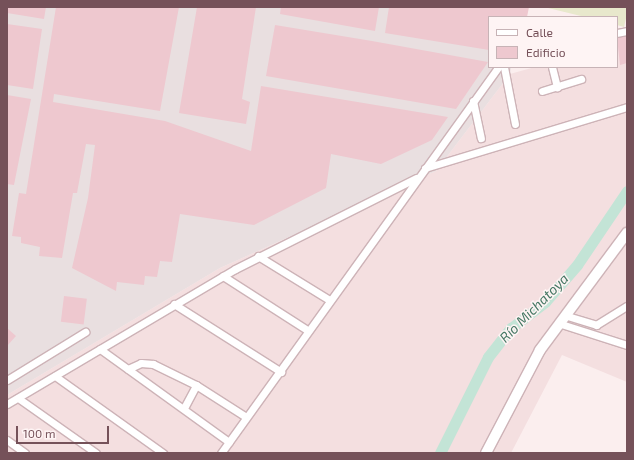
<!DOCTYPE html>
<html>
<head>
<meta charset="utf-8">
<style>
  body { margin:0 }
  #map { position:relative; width:634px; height:460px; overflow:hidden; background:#fbeeee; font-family:"Exo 2",sans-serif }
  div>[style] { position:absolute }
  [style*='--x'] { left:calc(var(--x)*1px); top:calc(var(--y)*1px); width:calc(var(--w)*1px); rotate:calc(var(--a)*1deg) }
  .residential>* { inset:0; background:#f4dfe0 }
  .industrial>* { inset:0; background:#e9dfe0 }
  .green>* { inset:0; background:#e8e8cc }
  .river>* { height:11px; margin:-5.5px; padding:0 5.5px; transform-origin:5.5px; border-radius:5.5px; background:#c3e4d6 }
  .building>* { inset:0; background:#eec8cf; transform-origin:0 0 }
  .roads { filter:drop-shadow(1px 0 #cdb3b7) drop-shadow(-1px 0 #cdb3b7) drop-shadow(0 1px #cdb3b7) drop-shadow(0 -1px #cdb3b7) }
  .street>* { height:7px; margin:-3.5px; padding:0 3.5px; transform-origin:3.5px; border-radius:3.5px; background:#fff }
  .secondary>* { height:10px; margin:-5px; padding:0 5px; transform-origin:5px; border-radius:5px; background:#fff }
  span { translate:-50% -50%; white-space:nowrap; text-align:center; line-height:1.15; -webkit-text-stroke:3px #fef4f4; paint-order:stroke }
  .water-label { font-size:14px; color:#467864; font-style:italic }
  .frame { position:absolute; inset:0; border:8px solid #755159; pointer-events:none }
  .legend { position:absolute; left:488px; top:16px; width:130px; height:52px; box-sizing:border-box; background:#fef4f4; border:1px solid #c7b3b6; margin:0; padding:5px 7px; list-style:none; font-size:12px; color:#755159 }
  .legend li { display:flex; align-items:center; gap:8px; height:20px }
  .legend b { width:20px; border:1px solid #c7b3b6 }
  .scale { position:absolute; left:16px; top:426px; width:93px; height:18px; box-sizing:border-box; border:2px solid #755159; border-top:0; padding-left:5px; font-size:12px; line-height:14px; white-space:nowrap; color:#755159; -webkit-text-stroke:3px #fef4f4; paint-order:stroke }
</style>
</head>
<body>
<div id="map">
  <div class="residential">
    <div style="clip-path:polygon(627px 40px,627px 382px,562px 355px,511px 453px,7px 453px,7px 395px,220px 268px,436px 171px,510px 74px,535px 67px,617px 67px,617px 43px)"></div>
  </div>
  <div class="industrial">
    <div style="clip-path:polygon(7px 7px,523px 7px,489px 17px,489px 67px,511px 67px,510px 74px,436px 171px,220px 268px,7px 395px)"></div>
  </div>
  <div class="green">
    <div style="clip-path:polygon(544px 7px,627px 7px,627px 14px,624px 27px,617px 25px,617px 17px,585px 17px)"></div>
  </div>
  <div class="river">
    <div style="--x:440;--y:453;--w:107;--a:-63.4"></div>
    <div style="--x:488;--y:357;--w:37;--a:-52"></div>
    <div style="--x:511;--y:328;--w:43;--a:-37.4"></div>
    <div style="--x:545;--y:302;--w:49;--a:-49.1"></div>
    <div style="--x:577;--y:265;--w:89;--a:-56"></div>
  </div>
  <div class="building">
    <div style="clip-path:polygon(7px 7px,46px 7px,44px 19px,7px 13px)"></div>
    <div style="clip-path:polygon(56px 7px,179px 7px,160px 111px,54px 94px,53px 102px,165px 121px,251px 151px,261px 86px,448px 117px,432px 140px,381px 164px,331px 154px,326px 188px,254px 225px,180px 214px,172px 262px,160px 261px,157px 277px,145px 276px,144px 285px,117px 282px,116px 291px,72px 268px,88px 198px,95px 145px,86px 144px,77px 193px,73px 193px,62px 258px,39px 256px,40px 247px,21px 243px,21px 237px,12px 236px,19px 193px,26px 194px)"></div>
    <div style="clip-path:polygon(197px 7px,256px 7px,242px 99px,250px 102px,246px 124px,179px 113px)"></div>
    <div style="clip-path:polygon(281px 7px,379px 7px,375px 31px,280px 14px)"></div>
    <div style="clip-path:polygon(389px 7px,529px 7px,527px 17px,489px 17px,489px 50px,385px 33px)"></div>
    <div style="clip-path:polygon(7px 24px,42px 29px,33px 89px,7px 85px)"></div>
    <div style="clip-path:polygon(275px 25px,372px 41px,488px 62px,456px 109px,266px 76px)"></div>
    <div style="clip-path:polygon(627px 36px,627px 63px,620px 65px,617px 38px)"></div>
    <div style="clip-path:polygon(7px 95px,31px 99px,14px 185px,7px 184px)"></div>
    <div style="left:64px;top:296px;width:23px;height:26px;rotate:7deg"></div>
    <div style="clip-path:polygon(7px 328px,16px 336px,7px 346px)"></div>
  </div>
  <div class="roads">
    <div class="street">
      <div style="--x:617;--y:33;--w:10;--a:-11"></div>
      <div style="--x:504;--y:67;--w:58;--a:79.1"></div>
      <div style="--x:552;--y:67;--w:21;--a:76"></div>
      <div style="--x:542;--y:91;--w:41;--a:-17.1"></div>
      <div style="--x:473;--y:101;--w:38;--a:78"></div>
      <div style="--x:425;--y:168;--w:211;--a:-16.8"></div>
      <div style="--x:258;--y:256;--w:82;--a:31.6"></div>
      <div style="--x:223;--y:276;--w:100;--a:32.7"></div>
      <div style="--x:174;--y:304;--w:127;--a:32.4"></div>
      <div style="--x:564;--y:315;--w:34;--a:17"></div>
      <div style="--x:596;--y:325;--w:36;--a:-32"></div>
      <div style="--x:558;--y:323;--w:72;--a:17.7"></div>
      <div style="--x:100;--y:349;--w:159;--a:35.8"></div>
      <div style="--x:128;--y:369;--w:14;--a:-25"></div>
      <div style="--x:141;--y:363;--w:12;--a:5"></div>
      <div style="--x:153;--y:364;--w:48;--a:26"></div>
      <div style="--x:196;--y:385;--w:59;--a:32.6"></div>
      <div style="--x:55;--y:376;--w:133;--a:35.5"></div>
      <div style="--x:7;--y:380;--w:92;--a:-31.6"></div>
      <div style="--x:18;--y:398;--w:95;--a:35.2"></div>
      <div style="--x:7;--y:404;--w:265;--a:-30.6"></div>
      <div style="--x:235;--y:269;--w:203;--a:-26.7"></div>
      <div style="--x:184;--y:408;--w:26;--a:-62"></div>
      <div style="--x:7;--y:440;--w:22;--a:36"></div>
      <div style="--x:221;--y:453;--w:475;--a:-54.3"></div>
    </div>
    <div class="secondary">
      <div style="--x:486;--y:453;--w:116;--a:-62.3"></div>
      <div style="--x:540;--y:350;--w:146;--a:-53.4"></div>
    </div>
  </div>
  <div class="water-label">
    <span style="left:534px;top:308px;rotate:-45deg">Río Michatoya</span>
  </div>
  <div class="frame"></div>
  <ul class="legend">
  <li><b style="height:5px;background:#fff"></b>Calle</li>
  <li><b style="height:11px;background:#eec8cf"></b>Edificio</li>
  </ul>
  <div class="scale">100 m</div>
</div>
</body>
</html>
